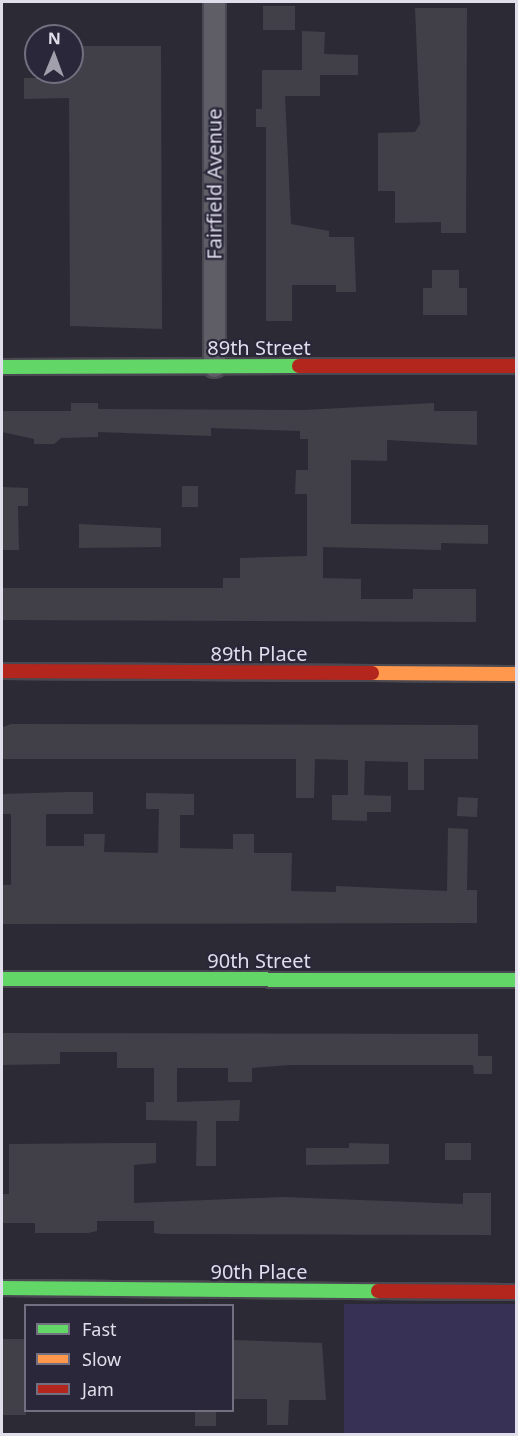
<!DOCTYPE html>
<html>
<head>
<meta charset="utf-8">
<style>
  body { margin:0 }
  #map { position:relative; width:518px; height:1436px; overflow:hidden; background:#2c2b35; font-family:"Noto Sans",sans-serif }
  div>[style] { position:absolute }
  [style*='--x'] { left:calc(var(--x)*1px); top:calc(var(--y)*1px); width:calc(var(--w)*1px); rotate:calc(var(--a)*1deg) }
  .green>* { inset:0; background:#373156; transform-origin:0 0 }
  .building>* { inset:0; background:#414049; transform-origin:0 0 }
  .roads { filter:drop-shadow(2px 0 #4a4951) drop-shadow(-2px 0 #4a4951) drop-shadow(0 2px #4a4951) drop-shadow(0 -2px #4a4951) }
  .street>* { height:21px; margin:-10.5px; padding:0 10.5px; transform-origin:10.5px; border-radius:10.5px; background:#5f5e66 }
  .fast>* { height:14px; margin:-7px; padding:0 7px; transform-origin:7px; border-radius:7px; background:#63d668 }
  .slow>* { height:14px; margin:-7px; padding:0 7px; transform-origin:7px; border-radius:7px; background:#ff974d }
  .jam>* { height:14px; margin:-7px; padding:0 7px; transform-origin:7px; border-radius:7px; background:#b3261e }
  span { translate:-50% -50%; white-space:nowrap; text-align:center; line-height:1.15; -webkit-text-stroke:4.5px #292739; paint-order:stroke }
  .street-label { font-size:20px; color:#dfdeea }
  .frame { position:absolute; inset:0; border:3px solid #dfdeea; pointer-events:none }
  .legend { position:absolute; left:24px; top:1304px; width:210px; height:108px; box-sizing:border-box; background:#292739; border:2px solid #727080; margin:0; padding:8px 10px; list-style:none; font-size:18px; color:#dfdeea }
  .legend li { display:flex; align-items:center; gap:12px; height:30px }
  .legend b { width:30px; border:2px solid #727080 }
  .north { position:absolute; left:24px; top:24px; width:60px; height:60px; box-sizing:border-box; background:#292739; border:2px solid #727080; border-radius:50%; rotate:1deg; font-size:16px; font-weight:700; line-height:24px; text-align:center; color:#dfdeea }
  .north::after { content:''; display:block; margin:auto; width:21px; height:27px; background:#a09fab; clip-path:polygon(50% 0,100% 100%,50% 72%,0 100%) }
</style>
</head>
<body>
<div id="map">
  <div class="green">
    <div style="left:344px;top:1304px;width:172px;height:130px"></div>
  </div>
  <div class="building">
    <div style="left:263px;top:6px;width:32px;height:24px"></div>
    <div style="clip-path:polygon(415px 8px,467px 8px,466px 233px,441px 233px,441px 222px,395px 223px,395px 191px,378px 191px,378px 133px,415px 132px,420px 124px)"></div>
    <div style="clip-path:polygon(302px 31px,325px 32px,324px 54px,358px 55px,358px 75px,320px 75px,320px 96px,285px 96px,291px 224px,329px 231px,329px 237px,354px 237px,356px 292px,336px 292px,336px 285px,292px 285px,292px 321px,266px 321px,266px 127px,256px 127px,256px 109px,262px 109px,262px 70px,302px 70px)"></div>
    <div style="clip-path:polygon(72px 46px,161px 46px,162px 329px,70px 326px,69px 98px,24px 99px,24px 78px,69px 78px)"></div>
    <div style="clip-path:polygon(432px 270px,459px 270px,459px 288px,467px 288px,467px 315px,423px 315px,423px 288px,432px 288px)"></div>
    <div style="clip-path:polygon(71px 403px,98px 403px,98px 409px,304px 410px,434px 403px,434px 411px,477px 411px,477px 445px,387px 440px,387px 461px,351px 460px,351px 524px,488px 525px,488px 544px,441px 543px,441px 550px,323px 547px,323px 578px,361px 579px,361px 599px,413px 599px,413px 589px,476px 589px,476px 622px,2px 620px,2px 588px,223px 588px,223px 578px,240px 578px,240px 558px,307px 556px,307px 494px,295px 494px,296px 470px,308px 470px,308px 439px,300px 439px,300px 431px,211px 428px,211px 436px,98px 432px,98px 437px,61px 438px,54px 444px,34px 444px,34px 439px,2px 432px,2px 411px,71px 411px)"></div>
    <div style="left:198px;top:486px;width:21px;height:16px;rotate:90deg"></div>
    <div style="clip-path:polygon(2px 487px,28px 488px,28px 506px,18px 506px,19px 550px,2px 550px)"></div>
    <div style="clip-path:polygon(79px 524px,161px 528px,161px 547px,79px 548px)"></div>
    <div style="clip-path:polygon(11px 724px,478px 725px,478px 759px,424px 759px,424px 790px,408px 790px,408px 762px,365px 761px,364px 795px,391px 796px,391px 812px,367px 812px,367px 821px,332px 820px,332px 795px,348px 795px,348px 760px,315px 759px,314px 798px,296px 798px,296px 759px,3px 759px,3px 727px)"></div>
    <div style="clip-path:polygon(70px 792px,93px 792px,93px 814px,46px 814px,46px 846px,84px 846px,84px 834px,105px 834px,104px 852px,158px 853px,159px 809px,146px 809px,146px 793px,194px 794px,194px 815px,180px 815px,180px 848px,233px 849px,233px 834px,254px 834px,254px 853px,292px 853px,291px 891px,336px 892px,336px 886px,447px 891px,448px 828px,468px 829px,467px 890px,477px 890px,477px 923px,2px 924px,2px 885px,11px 885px,11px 814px,2px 814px,2px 794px)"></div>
    <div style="left:458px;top:797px;width:20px;height:19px;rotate:3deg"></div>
    <div style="clip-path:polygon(2px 1033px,478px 1034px,478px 1056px,492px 1056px,492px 1074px,474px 1074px,473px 1065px,290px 1065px,252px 1068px,252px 1082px,228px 1082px,228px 1068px,177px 1068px,177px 1102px,240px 1100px,239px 1121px,216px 1121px,216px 1166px,196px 1166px,197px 1121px,146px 1120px,146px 1102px,154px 1102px,154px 1068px,117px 1068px,117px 1052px,60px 1052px,60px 1064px,2px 1065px)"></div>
    <div style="clip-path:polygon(126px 1143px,156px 1143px,156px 1163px,134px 1165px,134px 1203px,283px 1197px,463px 1204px,463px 1193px,491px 1193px,491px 1235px,163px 1234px,154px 1233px,154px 1221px,97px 1221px,97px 1231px,88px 1233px,35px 1233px,35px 1223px,2px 1223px,2px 1194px,9px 1194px,9px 1144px)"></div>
    <div style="clip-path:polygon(349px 1143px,389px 1144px,389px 1164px,306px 1165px,306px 1148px,349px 1148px)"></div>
    <div style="left:445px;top:1143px;width:26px;height:17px"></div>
    <div style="left:2px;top:1339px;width:24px;height:76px"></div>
    <div style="clip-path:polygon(232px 1340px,322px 1343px,326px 1400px,289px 1400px,288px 1425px,267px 1425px,267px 1399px,232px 1399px)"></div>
    <div style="left:195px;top:1410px;width:21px;height:16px"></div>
  </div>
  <div class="roads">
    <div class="street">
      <div style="--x:214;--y:2;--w:364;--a:90"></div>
    </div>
    <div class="fast">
      <div style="--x:2;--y:367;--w:297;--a:-0.2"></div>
      <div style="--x:2;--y:979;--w:514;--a:0.11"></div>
      <div style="--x:2;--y:1288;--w:376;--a:0.5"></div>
    </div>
    <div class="slow">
      <div style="--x:372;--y:673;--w:144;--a:0.4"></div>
    </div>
    <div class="jam">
      <div style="--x:299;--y:366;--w:217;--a:0"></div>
      <div style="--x:2;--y:671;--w:370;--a:0.3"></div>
      <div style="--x:378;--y:1291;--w:138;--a:0.4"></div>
    </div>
  </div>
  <div class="street-label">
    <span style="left:214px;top:184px;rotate:-90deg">Fairfield Avenue</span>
    <span style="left:259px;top:347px">89th Street</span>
    <span style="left:259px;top:653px">89th Place</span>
    <span style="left:259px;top:960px">90th Street</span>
    <span style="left:259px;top:1271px">90th Place</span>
  </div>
  <div class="frame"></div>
  <ul class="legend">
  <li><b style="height:8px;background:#63d668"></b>Fast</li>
  <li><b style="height:8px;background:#ff974d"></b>Slow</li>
  <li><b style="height:8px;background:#b3261e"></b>Jam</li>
  </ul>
  <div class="north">N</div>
</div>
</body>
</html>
